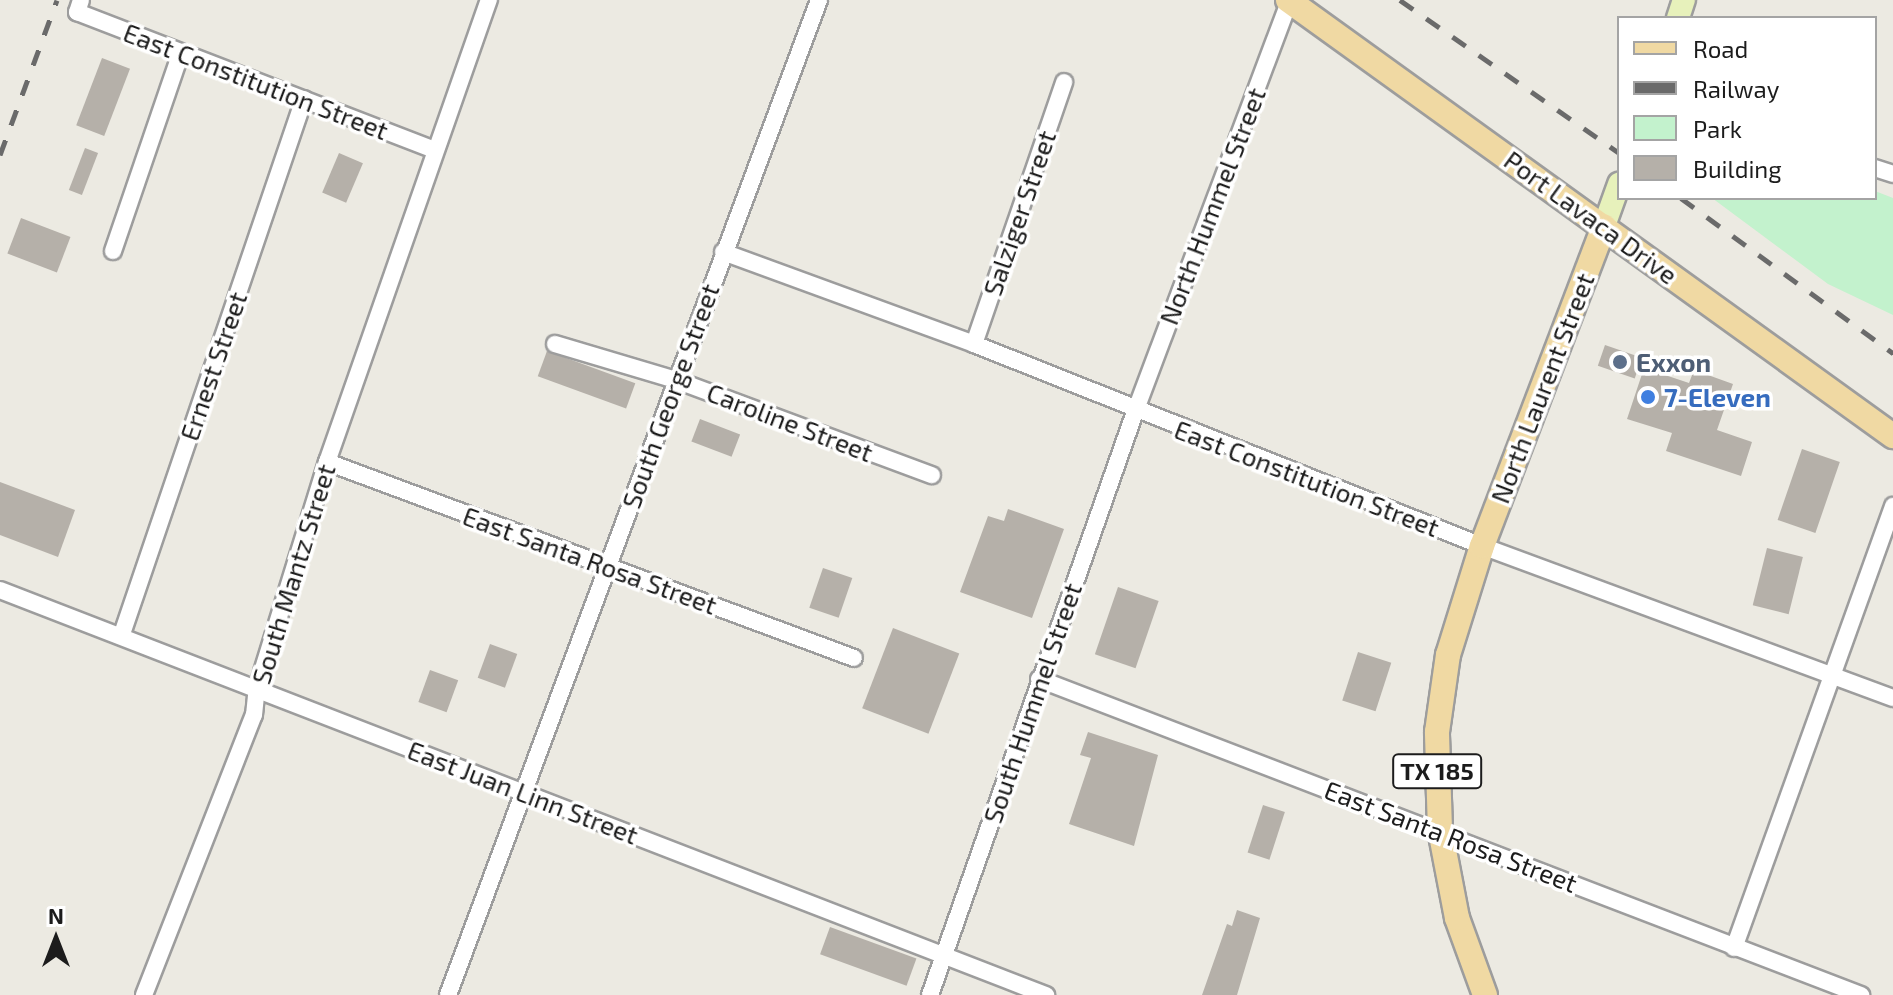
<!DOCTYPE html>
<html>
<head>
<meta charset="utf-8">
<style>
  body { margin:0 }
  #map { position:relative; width:1893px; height:995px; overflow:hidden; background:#eceae2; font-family:"Exo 2",sans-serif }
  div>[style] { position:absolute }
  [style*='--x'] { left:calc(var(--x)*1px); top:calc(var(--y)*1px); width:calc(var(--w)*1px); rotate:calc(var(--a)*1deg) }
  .park>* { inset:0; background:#c3f2cd }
  .building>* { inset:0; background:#b5b0a9; transform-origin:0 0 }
  .roads { filter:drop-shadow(2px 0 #9d9d9d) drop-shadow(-2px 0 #9d9d9d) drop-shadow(0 2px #9d9d9d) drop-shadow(0 -2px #9d9d9d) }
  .street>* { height:16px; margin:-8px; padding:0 8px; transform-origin:8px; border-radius:8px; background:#fff }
  .secondary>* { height:22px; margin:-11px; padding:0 11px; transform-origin:11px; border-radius:11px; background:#e7f1bb }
  .primary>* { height:24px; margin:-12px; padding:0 12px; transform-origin:12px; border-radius:12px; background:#f0d9a3 }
  .rail>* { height:5px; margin-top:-2.5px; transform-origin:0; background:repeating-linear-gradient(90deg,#6a6a6a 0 16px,transparent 0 32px) }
  .dots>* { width:22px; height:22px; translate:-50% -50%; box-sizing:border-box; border:4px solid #fff; border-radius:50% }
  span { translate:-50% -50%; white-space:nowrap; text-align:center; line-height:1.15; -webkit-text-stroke:7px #fff; paint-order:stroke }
  .shield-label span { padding:2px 6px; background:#fff; border:2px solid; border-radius:6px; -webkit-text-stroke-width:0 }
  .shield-label { font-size:24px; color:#1c1c1c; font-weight:700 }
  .street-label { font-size:26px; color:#1c1c1c }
  .service-label { font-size:26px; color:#4e5e75; font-weight:700 }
  .left { translate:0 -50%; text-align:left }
  .shop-label { font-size:26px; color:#366cbe; font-weight:700 }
  .legend { position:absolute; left:1617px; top:16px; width:260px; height:184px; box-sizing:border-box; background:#fff; border:2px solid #a4a4a4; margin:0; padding:10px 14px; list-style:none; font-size:24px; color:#1c1c1c }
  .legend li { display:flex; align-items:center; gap:16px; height:40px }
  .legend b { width:40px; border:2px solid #a4a4a4 }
  .north { position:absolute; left:16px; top:899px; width:80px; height:80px; -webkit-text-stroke:6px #fff; paint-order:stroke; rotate:0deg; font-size:22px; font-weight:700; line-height:32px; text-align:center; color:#1c1c1c }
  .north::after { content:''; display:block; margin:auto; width:28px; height:36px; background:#1c1c1c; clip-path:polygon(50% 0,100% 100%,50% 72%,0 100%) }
</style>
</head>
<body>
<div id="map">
  <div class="park">
    <div style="clip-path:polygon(1875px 191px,1893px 198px,1893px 315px,1828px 284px,1712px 198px,1875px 198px)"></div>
  </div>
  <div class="building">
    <div style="left:102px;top:58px;width:30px;height:72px;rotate:21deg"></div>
    <div style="left:85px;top:148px;width:14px;height:45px;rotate:21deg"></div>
    <div style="left:339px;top:153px;width:26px;height:43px;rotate:23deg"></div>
    <div style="left:21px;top:218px;width:53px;height:38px;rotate:21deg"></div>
    <div style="left:1605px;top:345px;width:39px;height:22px;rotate:19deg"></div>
    <div style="left:547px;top:351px;width:94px;height:27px;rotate:20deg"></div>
    <div style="clip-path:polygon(1644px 368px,1689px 383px,1694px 370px,1733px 384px,1717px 430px,1752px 442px,1741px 476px,1666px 451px,1672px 433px,1627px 419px)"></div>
    <div style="left:700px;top:419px;width:43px;height:24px;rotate:21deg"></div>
    <div style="left:1802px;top:449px;width:40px;height:75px;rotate:19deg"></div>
    <div style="clip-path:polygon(0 482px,75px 510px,58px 557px,0 535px)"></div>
    <div style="clip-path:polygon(1008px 509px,1064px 529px,1032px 618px,960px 592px,988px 516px,1004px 521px)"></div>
    <div style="left:1767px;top:548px;width:37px;height:59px;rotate:14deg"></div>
    <div style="left:823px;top:568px;width:31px;height:42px;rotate:19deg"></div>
    <div style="left:1118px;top:587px;width:43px;height:71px;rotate:19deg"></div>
    <div style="left:893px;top:628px;width:71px;height:86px;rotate:21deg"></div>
    <div style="left:490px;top:644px;width:29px;height:36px;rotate:20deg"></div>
    <div style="left:1358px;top:652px;width:35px;height:51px;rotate:18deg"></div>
    <div style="left:430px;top:670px;width:30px;height:34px;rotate:20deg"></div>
    <div style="clip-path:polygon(1088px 732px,1158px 755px,1134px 846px,1069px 824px,1091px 758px,1080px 755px)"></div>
    <div style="left:1263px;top:805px;width:23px;height:50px;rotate:18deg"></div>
    <div style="clip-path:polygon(1237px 910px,1260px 918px,1237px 995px,1202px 995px,1227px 924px,1232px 926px)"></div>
    <div style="left:830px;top:927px;width:92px;height:29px;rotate:20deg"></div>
  </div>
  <div class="roads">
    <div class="street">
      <div style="--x:81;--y:0;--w:13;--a:108"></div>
      <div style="--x:77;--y:12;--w:384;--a:21.1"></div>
      <div style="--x:1875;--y:168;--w:19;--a:18"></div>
      <div style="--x:113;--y:251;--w:210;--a:-71.1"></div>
      <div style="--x:723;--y:252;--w:267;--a:20.1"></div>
      <div style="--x:974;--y:344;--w:547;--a:21.68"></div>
      <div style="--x:1482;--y:546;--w:438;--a:20.3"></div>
      <div style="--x:555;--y:344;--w:126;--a:16.6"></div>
      <div style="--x:676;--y:380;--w:273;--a:20.4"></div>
      <div style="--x:974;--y:344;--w:277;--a:-71"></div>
      <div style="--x:327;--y:462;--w:562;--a:20.4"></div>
      <div style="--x:0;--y:590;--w:1122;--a:21.17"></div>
      <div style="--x:122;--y:634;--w:565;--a:-71.21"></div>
      <div style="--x:1039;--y:679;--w:881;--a:21.03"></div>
      <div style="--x:1734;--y:948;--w:470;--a:-70.2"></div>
      <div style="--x:144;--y:995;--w:301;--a:-68.6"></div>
      <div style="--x:254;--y:715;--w:27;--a:-84"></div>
      <div style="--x:257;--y:688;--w:237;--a:-72.8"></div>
      <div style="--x:327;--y:462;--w:490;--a:-70.7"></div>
      <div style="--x:448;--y:995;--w:1062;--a:-69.55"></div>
      <div style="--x:930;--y:995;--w:618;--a:-70.63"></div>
      <div style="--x:1135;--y:412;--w:440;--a:-69.4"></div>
    </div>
    <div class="secondary">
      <div style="--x:1678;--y:18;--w:19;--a:-72"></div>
      <div style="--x:1604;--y:226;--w:45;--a:-70.3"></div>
    </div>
    <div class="primary">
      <div style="--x:1288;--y:0;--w:746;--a:35.78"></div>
      <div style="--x:1485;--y:995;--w:82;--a:-110"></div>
      <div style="--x:1457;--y:918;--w:90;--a:-100.9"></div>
      <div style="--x:1440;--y:830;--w:98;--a:-91.8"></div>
      <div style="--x:1437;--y:732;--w:78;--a:-81.9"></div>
      <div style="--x:1448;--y:655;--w:114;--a:-72.7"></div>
      <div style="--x:1482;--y:546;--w:342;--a:-69.1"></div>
    </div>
  </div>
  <div class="rail">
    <div style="--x:1400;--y:0;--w:267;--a:34.9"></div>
    <div style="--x:0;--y:155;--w:165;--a:-69.8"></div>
    <div style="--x:1681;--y:198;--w:263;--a:36.2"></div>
  </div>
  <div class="dots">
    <div style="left:1620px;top:362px;background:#5c6f8a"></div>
    <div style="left:1648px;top:397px;background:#3f7fe0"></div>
  </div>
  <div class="shield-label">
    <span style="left:1437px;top:771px">TX 185</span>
  </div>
  <div class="street-label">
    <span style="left:256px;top:81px;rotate:21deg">East Constitution Street</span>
    <span style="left:1212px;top:206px;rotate:-69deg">North Hummel Street</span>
    <span style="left:1019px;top:213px;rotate:-71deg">Salziger Street</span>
    <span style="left:1591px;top:217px;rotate:36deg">Port Lavaca Drive</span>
    <span style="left:213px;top:366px;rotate:-71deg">Ernest Street</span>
    <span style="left:1542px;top:388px;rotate:-69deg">North Laurent Street</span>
    <span style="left:670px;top:396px;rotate:-70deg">South George Street</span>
    <span style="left:790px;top:422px;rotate:21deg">Caroline Street</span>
    <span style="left:1307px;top:478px;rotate:21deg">East Constitution Street</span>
    <span style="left:590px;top:560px;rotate:20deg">East Santa Rosa Street</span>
    <span style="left:293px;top:574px;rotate:-73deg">South Mantz Street</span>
    <span style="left:1032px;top:703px;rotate:-71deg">South Hummel Street</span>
    <span style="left:523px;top:792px;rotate:21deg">East Juan Linn Street</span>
    <span style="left:1451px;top:836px;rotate:21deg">East Santa Rosa Street</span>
  </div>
  <div class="service-label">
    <span class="left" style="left:1636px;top:362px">Exxon</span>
  </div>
  <div class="shop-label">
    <span class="left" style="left:1664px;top:397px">7-Eleven</span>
  </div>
  <ul class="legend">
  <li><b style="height:10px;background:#f0d9a3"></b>Road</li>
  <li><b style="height:10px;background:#6a6a6a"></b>Railway</li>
  <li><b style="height:22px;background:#c3f2cd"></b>Park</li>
  <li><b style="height:22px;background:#b5b0a9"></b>Building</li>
  </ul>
  <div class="north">N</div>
</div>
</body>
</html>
